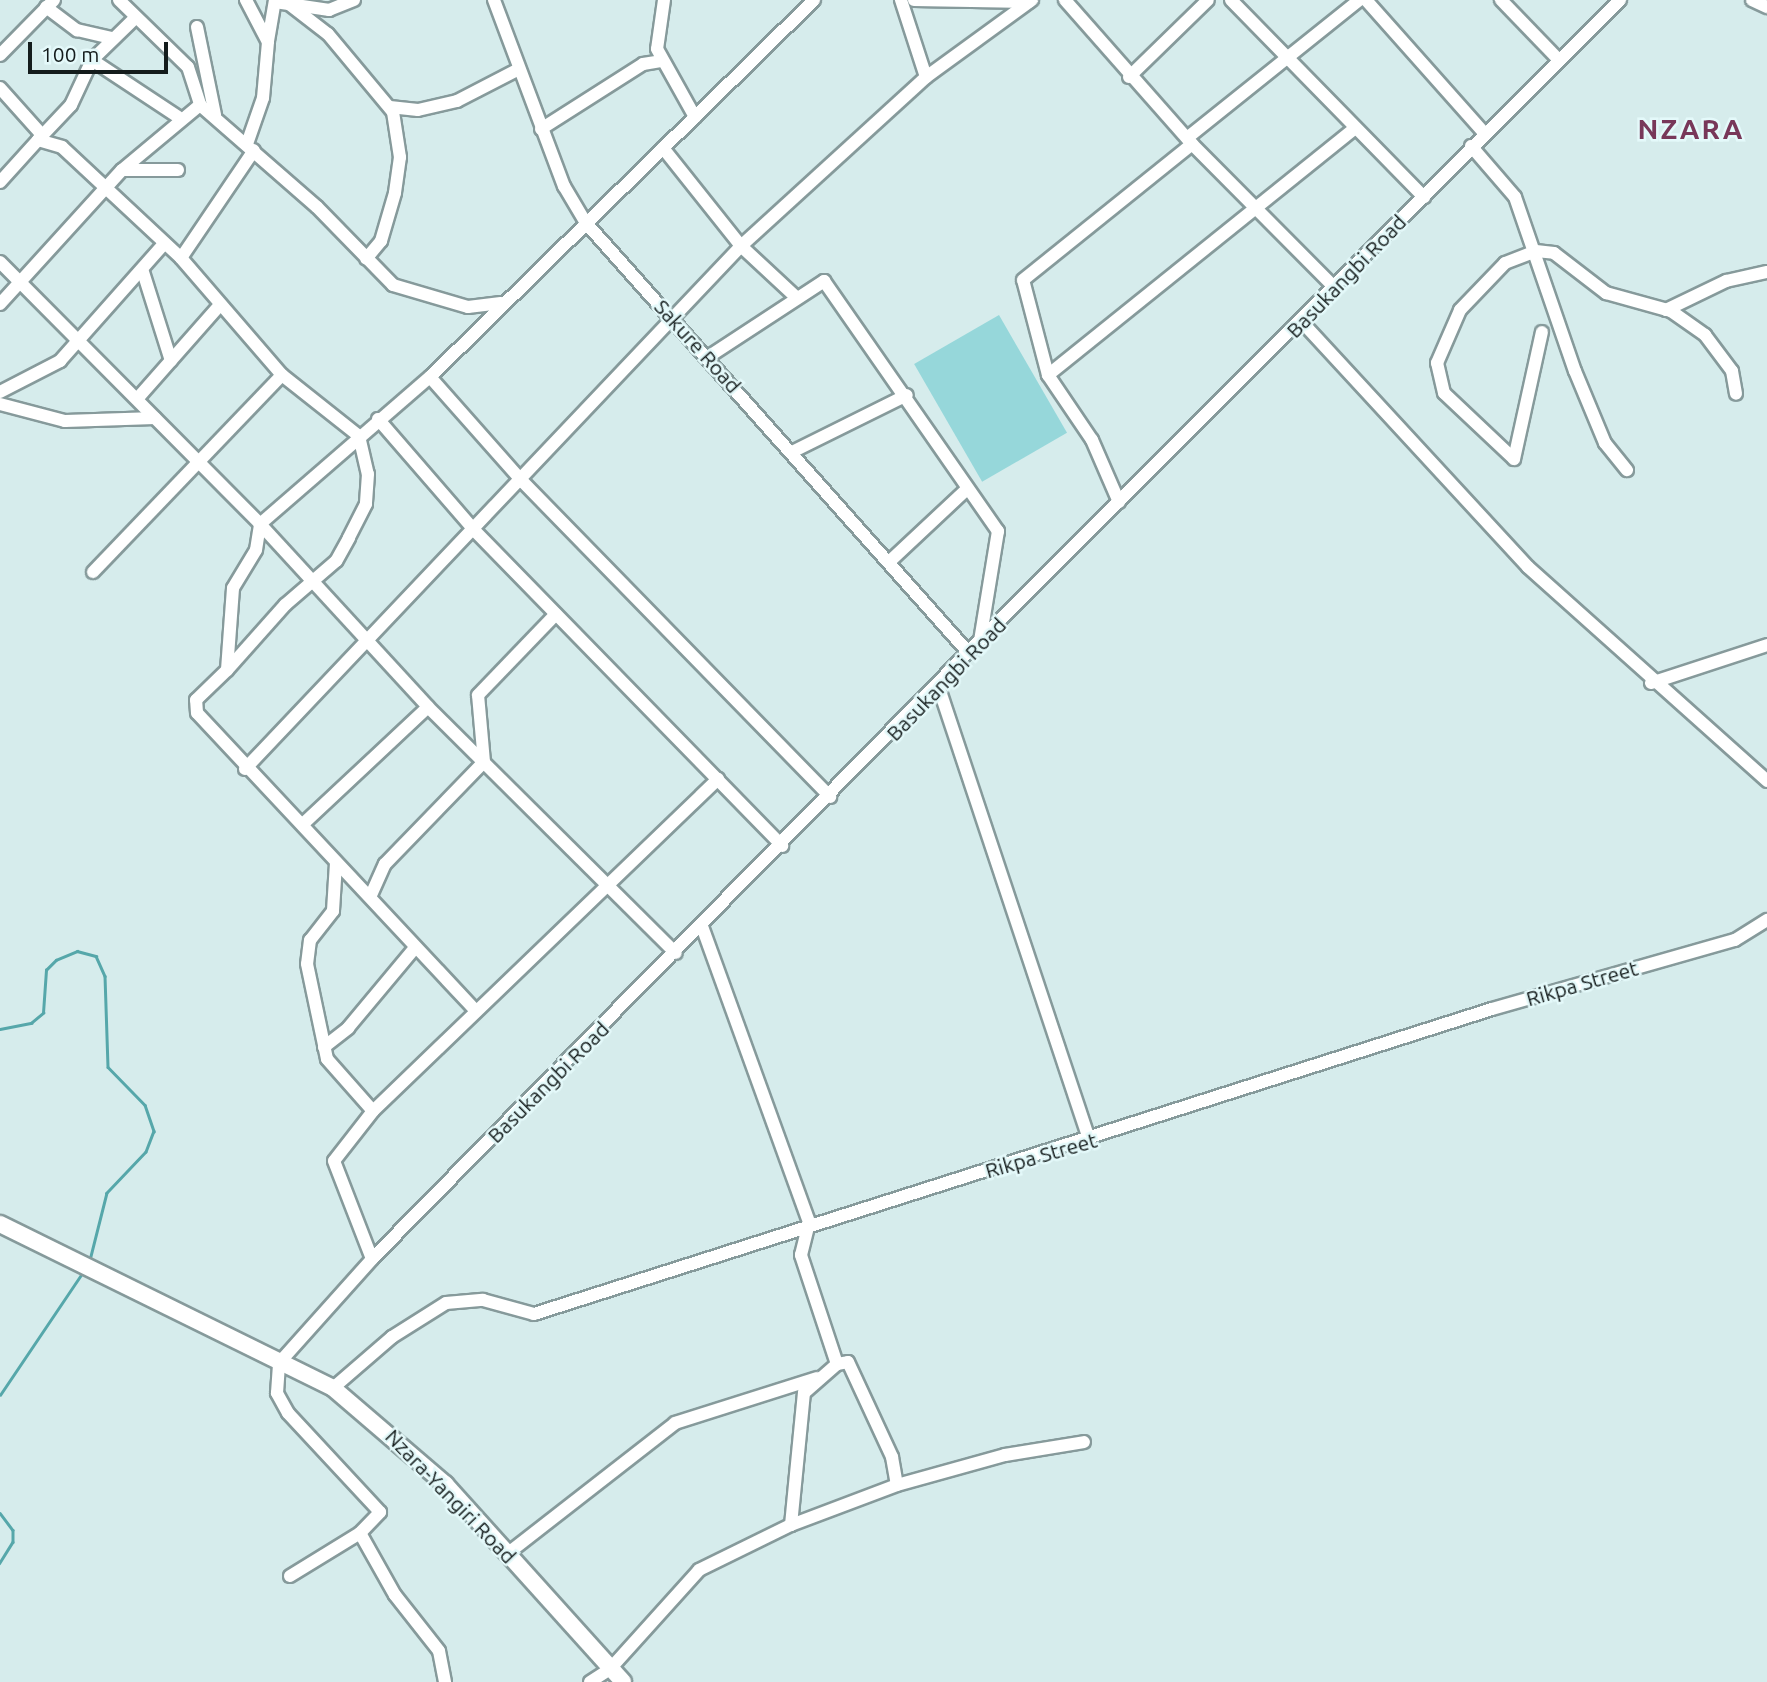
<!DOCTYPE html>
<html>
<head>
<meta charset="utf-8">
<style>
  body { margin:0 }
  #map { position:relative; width:1767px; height:1682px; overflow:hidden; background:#d6ecec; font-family:Ubuntu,sans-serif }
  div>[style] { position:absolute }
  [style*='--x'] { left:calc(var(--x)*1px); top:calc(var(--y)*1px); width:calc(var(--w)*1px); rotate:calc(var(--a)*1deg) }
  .green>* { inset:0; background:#96d7da; transform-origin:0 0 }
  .stream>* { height:2.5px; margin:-1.25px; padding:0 1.25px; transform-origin:1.25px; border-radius:1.25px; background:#56a7aa }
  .roads { filter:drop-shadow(2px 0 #869a9b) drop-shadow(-2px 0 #869a9b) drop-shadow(0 2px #869a9b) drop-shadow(0 -2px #869a9b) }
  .minor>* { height:12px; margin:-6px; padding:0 6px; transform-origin:6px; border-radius:6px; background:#fff }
  .major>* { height:16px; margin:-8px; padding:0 8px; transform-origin:8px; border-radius:8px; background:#fff }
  span { translate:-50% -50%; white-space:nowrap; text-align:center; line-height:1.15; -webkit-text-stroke:5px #e4f9fa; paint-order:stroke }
  .street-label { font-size:21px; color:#141c1c }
  .district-label { font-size:28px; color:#783759; font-weight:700; letter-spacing:2px }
  .scale { position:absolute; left:28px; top:42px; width:140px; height:32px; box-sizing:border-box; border:4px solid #141c1c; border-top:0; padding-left:9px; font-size:21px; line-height:24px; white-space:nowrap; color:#141c1c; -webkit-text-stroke:5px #e4f9fa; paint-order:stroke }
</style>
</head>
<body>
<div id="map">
  <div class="green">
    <div style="left:999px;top:315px;width:136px;height:98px;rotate:60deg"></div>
  </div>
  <div class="stream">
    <div style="--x:0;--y:1029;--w:32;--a:-11"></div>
    <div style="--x:31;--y:1023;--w:16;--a:-40"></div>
    <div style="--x:43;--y:1013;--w:43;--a:-86"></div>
    <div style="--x:46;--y:970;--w:14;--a:-45"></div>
    <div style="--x:56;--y:960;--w:23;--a:-23"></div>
    <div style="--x:77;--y:951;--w:20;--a:15"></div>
    <div style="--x:96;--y:956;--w:22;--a:66"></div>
    <div style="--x:105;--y:976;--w:91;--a:88.1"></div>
    <div style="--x:108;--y:1067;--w:53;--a:45.8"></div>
    <div style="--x:145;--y:1105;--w:28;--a:71"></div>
    <div style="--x:154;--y:1131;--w:22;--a:111"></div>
    <div style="--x:146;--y:1152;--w:57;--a:133.6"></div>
    <div style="--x:107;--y:1193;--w:69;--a:104.2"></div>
    <div style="--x:0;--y:1395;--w:148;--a:-56"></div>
    <div style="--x:0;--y:1513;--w:21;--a:53"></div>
    <div style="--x:13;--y:1530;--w:12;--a:90"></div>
    <div style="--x:13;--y:1542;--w:25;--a:122"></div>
  </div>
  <div class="roads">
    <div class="minor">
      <div style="--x:119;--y:0;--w:96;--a:44.2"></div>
      <div style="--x:188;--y:67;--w:40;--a:72"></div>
      <div style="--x:246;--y:0;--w:47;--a:62.4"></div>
      <div style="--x:268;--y:42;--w:56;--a:95.1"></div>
      <div style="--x:263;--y:98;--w:49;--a:109.2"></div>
      <div style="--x:494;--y:0;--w:199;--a:69.4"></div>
      <div style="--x:564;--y:186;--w:43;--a:59.3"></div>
      <div style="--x:586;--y:223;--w:574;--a:48.32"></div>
      <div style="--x:664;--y:0;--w:49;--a:98.1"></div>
      <div style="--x:657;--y:49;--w:78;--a:60.8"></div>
      <div style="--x:901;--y:0;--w:81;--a:72"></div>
      <div style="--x:914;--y:0;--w:115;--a:1"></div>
      <div style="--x:1065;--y:0;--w:192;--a:48.6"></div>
      <div style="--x:1192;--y:144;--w:202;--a:45.2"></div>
      <div style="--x:1231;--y:0;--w:276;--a:45.6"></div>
      <div style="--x:1366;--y:0;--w:178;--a:48.4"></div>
      <div style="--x:1501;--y:0;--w:81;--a:46"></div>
      <div style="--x:1752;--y:0;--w:17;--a:25"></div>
      <div style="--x:275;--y:2;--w:55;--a:8.4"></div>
      <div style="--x:329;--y:10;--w:27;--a:-22"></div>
      <div style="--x:289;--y:4;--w:49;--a:37.6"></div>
      <div style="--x:328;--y:34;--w:102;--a:50.2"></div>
      <div style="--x:393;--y:112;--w:46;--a:81.2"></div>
      <div style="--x:400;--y:157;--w:36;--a:98"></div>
      <div style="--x:395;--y:193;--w:50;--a:106.3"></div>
      <div style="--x:381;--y:241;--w:23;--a:130"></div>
      <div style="--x:46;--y:7;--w:39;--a:37"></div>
      <div style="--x:77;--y:30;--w:36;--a:13"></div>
      <div style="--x:197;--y:27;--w:90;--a:78.4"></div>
      <div style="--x:268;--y:41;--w:42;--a:-80.3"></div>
      <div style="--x:0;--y:55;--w:77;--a:-45.5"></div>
      <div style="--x:92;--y:60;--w:103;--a:33.5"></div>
      <div style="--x:1129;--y:77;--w:110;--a:-44.3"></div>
      <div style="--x:0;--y:88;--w:64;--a:48.1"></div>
      <div style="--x:390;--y:107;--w:28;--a:6"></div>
      <div style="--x:418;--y:110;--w:40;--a:-13"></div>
      <div style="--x:457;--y:101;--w:70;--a:-27.3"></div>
      <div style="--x:541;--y:129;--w:121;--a:-32.5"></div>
      <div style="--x:643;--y:64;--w:18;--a:-9"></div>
      <div style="--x:1187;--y:138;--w:221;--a:-38.7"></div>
      <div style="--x:38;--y:140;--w:48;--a:-46.7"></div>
      <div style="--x:71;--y:105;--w:50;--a:-65"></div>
      <div style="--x:92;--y:60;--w:60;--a:-44.3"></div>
      <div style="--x:1471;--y:146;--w:67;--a:49.2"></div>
      <div style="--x:1515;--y:197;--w:184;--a:71"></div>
      <div style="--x:1575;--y:371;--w:78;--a:67.4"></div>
      <div style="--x:1605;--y:443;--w:35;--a:51"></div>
      <div style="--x:663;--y:148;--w:125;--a:51.5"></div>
      <div style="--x:741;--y:246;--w:76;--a:42.9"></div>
      <div style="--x:122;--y:170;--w:56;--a:0"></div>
      <div style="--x:0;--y:182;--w:57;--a:-47.9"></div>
      <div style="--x:38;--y:140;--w:25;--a:16"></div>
      <div style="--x:62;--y:147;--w:163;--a:43"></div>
      <div style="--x:181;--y:258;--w:155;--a:49.2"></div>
      <div style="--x:282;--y:375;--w:98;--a:38.4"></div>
      <div style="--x:359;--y:436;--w:39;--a:77"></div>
      <div style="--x:368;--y:474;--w:30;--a:94"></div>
      <div style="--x:366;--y:504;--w:38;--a:117"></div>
      <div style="--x:349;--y:538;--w:26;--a:119"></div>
      <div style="--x:336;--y:561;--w:67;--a:139.2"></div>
      <div style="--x:285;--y:605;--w:87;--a:131.7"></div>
      <div style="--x:181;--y:258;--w:130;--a:-55.9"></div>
      <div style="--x:0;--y:262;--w:369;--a:45.2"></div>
      <div style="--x:260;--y:524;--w:248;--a:47.4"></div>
      <div style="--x:428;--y:707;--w:349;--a:44.8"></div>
      <div style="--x:143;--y:272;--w:93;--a:72.5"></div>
      <div style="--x:0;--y:304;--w:181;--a:-47.7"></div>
      <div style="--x:122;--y:170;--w:102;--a:-39.8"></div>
      <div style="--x:200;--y:105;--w:155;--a:41.1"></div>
      <div style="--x:317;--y:207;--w:109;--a:45.7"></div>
      <div style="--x:393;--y:285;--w:78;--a:16.3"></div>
      <div style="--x:468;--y:307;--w:33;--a:-7"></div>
      <div style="--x:1666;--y:310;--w:67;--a:-25.8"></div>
      <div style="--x:1726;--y:281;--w:42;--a:-12.4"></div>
      <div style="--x:1302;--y:322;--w:333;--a:47.3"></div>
      <div style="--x:1528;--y:567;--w:321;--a:41.8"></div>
      <div style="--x:708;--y:357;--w:139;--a:-33.2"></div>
      <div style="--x:824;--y:281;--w:305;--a:55.2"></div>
      <div style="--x:998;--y:531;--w:111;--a:99.3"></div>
      <div style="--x:1048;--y:375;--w:393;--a:-38.8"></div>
      <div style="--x:430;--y:377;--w:140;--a:48.5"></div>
      <div style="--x:523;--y:482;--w:440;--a:45.7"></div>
      <div style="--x:0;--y:392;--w:68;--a:-27.3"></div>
      <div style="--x:60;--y:361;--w:155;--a:-48.4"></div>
      <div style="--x:137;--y:399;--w:125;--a:-48.6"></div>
      <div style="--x:0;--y:404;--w:67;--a:14.7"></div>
      <div style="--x:65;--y:421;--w:90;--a:-1.9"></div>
      <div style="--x:378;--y:419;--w:148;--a:49.1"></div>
      <div style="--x:475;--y:531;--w:440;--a:45.7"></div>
      <div style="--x:792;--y:452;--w:128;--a:-26.4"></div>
      <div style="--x:1514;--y:459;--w:96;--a:-136.7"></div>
      <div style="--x:1444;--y:393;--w:31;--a:-103"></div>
      <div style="--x:1437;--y:363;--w:58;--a:-66.5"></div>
      <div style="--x:1460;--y:310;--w:65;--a:-46.2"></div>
      <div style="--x:1505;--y:263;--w:33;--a:-21"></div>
      <div style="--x:1536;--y:251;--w:18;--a:6"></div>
      <div style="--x:1554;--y:253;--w:66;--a:37.6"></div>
      <div style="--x:1606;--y:293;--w:67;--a:15.5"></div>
      <div style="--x:1671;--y:311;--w:42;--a:35.2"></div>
      <div style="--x:1705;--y:335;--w:45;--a:53.1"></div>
      <div style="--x:1732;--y:371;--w:23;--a:80"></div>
      <div style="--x:1514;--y:459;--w:130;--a:-77.6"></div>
      <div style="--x:1119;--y:502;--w:68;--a:-113.5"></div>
      <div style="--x:1092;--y:440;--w:78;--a:-124.1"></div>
      <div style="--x:1048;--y:375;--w:98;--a:-104.7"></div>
      <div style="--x:1023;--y:280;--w:217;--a:-38.8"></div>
      <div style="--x:889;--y:562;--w:107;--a:-43.1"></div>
      <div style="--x:93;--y:572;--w:273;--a:-46.2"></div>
      <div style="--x:1651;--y:683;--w:122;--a:-18.1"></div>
      <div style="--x:938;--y:685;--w:481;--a:71.6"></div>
      <div style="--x:245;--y:769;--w:721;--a:-46.52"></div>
      <div style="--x:741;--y:246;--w:251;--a:-42.4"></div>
      <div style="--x:926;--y:77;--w:131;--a:-36"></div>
      <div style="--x:303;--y:824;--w:171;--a:-43.1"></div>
      <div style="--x:336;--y:863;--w:48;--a:93.6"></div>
      <div style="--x:333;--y:911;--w:37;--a:128"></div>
      <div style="--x:310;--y:940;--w:24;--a:97"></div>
      <div style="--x:307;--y:964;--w:97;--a:78.1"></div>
      <div style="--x:327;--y:1059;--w:69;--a:48.5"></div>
      <div style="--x:373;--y:1111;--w:63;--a:128"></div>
      <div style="--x:334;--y:1161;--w:105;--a:68.8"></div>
      <div style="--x:371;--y:895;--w:34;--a:-66"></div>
      <div style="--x:385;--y:864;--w:142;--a:-45.9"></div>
      <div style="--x:484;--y:762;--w:67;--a:-95.1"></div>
      <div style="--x:478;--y:695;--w:112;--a:-46.1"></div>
      <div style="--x:476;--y:1011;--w:408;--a:-133.1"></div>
      <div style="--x:197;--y:713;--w:13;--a:-94"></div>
      <div style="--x:196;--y:700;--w:43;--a:-44.1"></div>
      <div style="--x:227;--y:670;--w:82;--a:-85.8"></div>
      <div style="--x:233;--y:588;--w:44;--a:-58.8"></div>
      <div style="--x:256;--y:550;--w:26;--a:-81"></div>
      <div style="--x:260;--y:524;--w:225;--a:-40.9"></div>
      <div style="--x:430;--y:377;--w:538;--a:-44.47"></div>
      <div style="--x:324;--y:1047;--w:31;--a:-38"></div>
      <div style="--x:348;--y:1028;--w:104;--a:-50.1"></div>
      <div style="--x:373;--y:1111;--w:479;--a:-43.9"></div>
      <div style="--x:837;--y:1364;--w:11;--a:-10"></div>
      <div style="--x:848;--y:1362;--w:105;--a:65.1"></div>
      <div style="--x:892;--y:1457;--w:28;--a:80"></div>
      <div style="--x:333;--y:1388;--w:78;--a:-40.8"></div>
      <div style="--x:392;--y:1337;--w:64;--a:-32.2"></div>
      <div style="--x:446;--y:1303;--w:37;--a:-5"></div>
      <div style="--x:483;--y:1300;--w:53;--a:15.4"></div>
      <div style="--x:534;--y:1314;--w:1005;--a:-17.66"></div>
      <div style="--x:1492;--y:1009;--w:253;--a:-15.9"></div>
      <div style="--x:1735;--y:940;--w:38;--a:-32"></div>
      <div style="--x:791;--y:1525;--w:113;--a:-20.7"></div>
      <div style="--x:897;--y:1485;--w:112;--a:-15.5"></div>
      <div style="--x:1005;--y:1455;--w:80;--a:-9.3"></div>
      <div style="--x:360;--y:1533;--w:71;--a:60.6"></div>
      <div style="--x:395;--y:1595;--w:71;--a:51.8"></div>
      <div style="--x:439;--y:1651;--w:32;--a:79"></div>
      <div style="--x:507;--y:1554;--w:213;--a:-37.9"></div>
      <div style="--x:675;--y:1423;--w:149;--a:-17.6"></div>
      <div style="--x:290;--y:1576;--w:82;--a:-31.6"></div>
      <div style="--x:360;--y:1533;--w:29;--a:-46"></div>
      <div style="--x:380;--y:1512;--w:135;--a:-132.9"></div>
      <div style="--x:288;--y:1413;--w:23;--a:-119"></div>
      <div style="--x:277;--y:1393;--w:30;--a:-86"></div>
      <div style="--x:279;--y:1363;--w:140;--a:-48.2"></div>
      <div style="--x:372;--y:1259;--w:851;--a:-45.52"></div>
      <div style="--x:968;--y:652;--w:922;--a:-45"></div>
      <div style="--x:590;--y:1682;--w:24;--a:-33"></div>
      <div style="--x:610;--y:1669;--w:133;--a:-48"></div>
      <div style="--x:699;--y:1570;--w:102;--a:-26.1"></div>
      <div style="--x:791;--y:1525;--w:133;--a:-84.4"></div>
      <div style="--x:804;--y:1393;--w:44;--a:-41.3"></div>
      <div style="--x:837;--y:1364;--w:115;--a:-108.3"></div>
      <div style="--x:801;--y:1255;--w:34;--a:-76"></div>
      <div style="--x:809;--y:1222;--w:314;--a:-109.9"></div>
    </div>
    <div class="major">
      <div style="--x:0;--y:1224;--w:371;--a:26.2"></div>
      <div style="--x:333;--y:1388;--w:148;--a:40.6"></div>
      <div style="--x:445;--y:1484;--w:266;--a:48"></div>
    </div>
  </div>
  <div class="street-label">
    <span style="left:1346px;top:276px;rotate:-46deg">Basukangbi Road</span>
    <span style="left:698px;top:346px;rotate:48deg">Sakure Road</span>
    <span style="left:946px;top:679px;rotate:-46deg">Basukangbi Road</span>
    <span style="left:1582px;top:983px;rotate:-16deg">Rikpa Street</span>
    <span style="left:548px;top:1082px;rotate:-45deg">Basukangbi Road</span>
    <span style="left:1041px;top:1155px;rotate:-16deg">Rikpa Street</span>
    <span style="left:451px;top:1496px;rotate:46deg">Nzara-Yangiri Road</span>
  </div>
  <div class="district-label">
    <span style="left:1691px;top:129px">NZARA</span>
  </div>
  <div class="scale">100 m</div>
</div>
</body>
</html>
